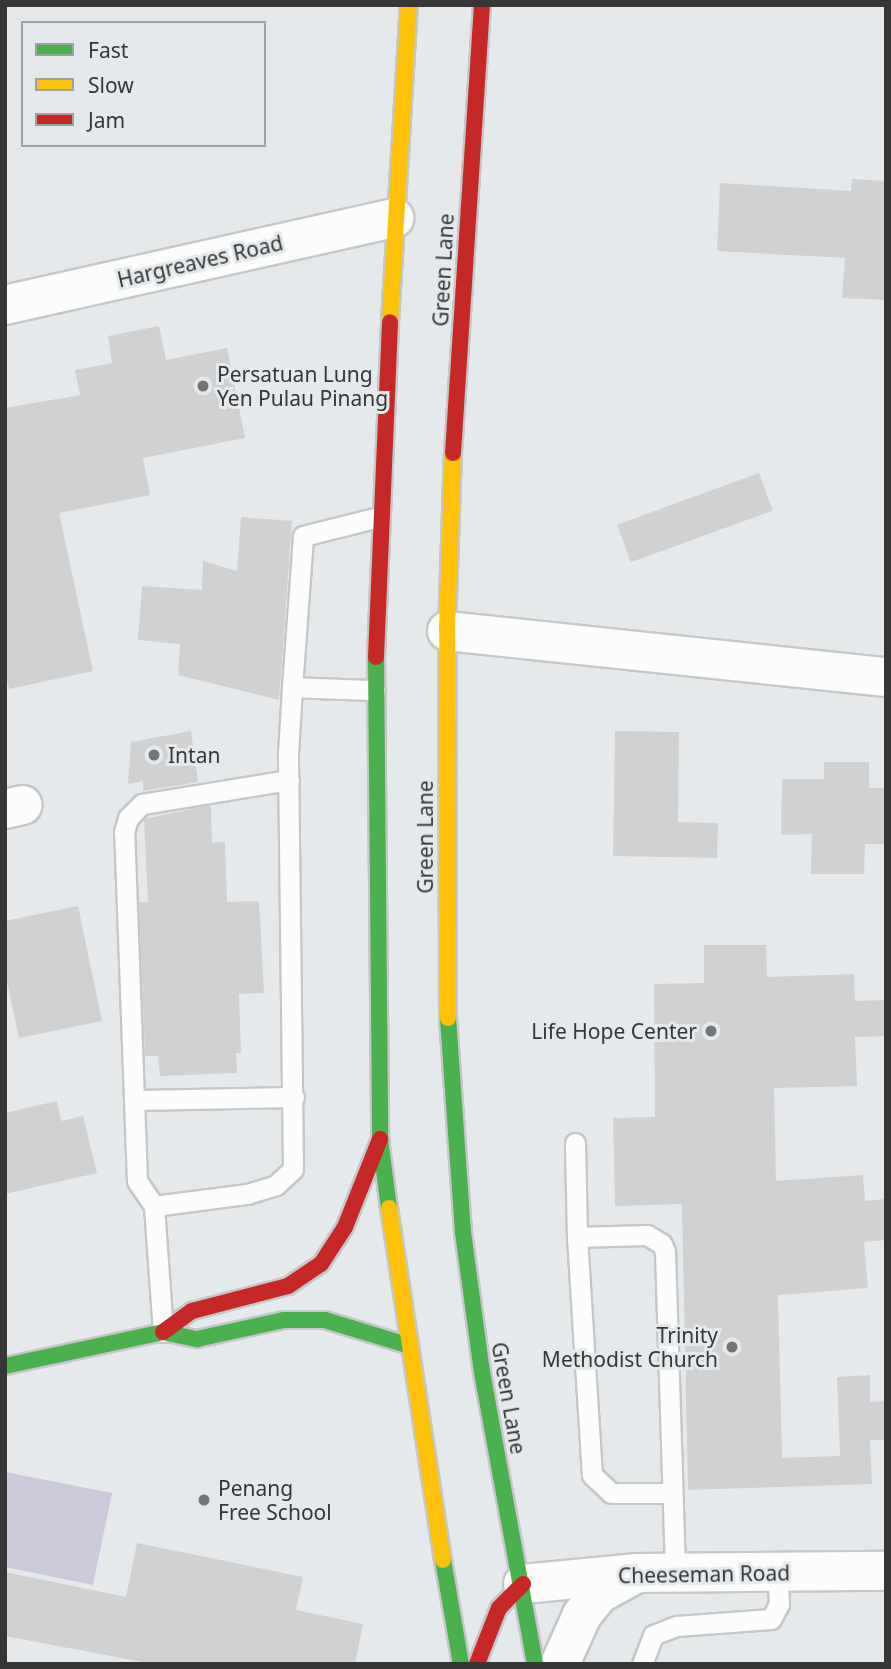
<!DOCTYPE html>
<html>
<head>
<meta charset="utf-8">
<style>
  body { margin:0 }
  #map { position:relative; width:891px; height:1669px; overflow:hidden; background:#e6e9eb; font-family:"Noto Sans",sans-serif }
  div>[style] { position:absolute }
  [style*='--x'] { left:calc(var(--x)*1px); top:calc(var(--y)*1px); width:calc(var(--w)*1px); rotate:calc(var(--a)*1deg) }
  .green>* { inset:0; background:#cbcbdb }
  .building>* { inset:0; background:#cfd1d3; transform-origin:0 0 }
  .roads { filter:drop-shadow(2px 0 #c5c7c8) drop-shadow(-2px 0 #c5c7c8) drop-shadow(0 2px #c5c7c8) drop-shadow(0 -2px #c5c7c8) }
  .lane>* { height:19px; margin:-9.5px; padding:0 9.5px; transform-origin:9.5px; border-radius:9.5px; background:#fbfcfc }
  .street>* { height:38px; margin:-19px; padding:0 19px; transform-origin:19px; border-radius:19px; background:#fbfcfc }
  .fast>* { height:16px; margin:-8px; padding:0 8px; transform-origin:8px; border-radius:8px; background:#4caf50 }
  .slow>* { height:16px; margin:-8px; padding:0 8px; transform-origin:8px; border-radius:8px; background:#ffc107 }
  .jam>* { height:16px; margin:-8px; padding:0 8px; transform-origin:8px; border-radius:8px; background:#c62828 }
  .dots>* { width:19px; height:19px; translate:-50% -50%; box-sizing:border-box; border:4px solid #e5e9ec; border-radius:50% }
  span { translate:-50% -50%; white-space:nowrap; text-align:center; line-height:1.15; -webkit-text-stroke:6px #e5e9ec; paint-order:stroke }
  .street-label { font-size:21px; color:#353637 }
  .poi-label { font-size:21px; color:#353637 }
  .left { translate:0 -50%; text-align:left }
  .right { translate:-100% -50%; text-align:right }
  .frame { position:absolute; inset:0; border:7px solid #353637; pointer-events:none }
  .legend { position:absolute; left:21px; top:21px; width:245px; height:126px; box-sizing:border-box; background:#e5e9ec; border:2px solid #9fa1a4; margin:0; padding:9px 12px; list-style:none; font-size:21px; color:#353637 }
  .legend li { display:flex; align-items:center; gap:14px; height:35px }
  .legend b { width:35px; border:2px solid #9fa1a4 }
</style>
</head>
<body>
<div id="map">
  <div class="green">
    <div style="clip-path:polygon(5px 1472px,112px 1493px,93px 1585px,5px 1567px)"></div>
  </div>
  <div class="building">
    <div style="clip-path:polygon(852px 179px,886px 181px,886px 300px,842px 298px,845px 258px,717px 251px,720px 183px,851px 191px)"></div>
    <div style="clip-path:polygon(159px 326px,166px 360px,227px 348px,245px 438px,143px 458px,150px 495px,59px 513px,93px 671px,9px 689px,5px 670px,5px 408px,80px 395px,75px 370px,112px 363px,108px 336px)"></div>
    <div style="left:759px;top:473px;width:40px;height:151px;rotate:70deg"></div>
    <div style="clip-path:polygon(241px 517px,292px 521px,279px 700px,178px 675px,180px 644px,138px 640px,142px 586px,202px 590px,203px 561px,237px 571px)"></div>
    <div style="clip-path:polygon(191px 731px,198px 782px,143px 791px,143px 781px,128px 784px,131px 742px)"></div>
    <div style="clip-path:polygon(615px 731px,679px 732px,678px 822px,718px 823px,717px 858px,613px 856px)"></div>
    <div style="clip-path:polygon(824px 762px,869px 762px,869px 788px,886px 788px,886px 844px,865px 844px,864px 874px,811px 874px,812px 834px,781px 835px,782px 779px,824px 779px)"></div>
    <div style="clip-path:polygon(211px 805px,212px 843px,225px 842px,227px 902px,259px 901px,264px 993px,239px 994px,241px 1053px,236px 1053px,237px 1073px,160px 1076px,158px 1056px,145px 1056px,139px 902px,148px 902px,144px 819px)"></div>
    <div style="clip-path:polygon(78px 906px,102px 1021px,19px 1038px,5px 973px,5px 921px)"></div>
    <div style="clip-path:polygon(704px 945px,766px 945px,767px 977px,854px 974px,855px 1001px,886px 1000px,886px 1036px,855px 1037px,857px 1086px,774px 1088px,776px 1181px,863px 1175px,865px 1201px,886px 1199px,886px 1240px,864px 1242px,868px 1288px,778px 1295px,782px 1458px,840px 1456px,837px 1377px,870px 1375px,870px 1402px,886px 1401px,886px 1440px,870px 1440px,872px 1484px,688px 1490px,682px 1204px,615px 1206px,613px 1118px,655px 1117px,654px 984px,704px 983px)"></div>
    <div style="clip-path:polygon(57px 1101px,61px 1121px,83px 1116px,97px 1173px,5px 1194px,5px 1113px)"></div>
    <div style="clip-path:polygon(137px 1543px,303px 1577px,296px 1610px,363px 1624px,355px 1664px,153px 1664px,5px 1636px,5px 1572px,126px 1597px)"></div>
  </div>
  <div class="roads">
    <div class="lane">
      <div style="--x:292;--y:687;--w:151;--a:-85.8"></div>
      <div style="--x:303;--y:536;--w:78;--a:-14"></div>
      <div style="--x:135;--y:1100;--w:159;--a:-1.1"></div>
      <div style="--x:575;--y:1143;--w:94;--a:88.8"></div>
      <div style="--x:577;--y:1237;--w:70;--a:-1.6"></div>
      <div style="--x:647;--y:1235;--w:17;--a:31"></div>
      <div style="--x:662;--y:1244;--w:9;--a:69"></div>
      <div style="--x:665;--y:1252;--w:322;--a:88.2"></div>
      <div style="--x:154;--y:1206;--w:94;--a:-7.4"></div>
      <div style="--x:247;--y:1194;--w:30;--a:-17"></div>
      <div style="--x:276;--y:1185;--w:23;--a:-43"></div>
      <div style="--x:293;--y:1169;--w:416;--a:-90.7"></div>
      <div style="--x:288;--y:753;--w:66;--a:-86.5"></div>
      <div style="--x:292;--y:687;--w:83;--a:2.1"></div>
      <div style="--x:577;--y:1237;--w:238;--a:86.4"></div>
      <div style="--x:592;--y:1475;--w:26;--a:43"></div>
      <div style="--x:611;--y:1493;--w:61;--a:0"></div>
      <div style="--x:163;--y:1332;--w:126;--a:-94.1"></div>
      <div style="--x:154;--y:1206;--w:30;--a:-124"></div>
      <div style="--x:137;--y:1181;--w:349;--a:-92.1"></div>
      <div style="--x:124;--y:832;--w:15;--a:-74"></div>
      <div style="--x:128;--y:818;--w:20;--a:-45"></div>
      <div style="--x:142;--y:804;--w:149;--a:-9.3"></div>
      <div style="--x:642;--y:1664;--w:31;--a:-69"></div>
      <div style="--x:653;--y:1635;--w:26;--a:-21"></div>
      <div style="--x:677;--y:1626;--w:94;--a:-4.3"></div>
      <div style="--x:771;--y:1619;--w:17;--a:-62"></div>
      <div style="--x:779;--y:1604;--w:33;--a:-93"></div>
    </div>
    <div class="street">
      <div style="--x:5;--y:305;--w:399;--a:-12.6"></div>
      <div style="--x:447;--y:631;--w:441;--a:6"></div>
      <div style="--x:5;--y:809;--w:18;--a:-13"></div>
      <div style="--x:523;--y:1584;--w:115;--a:-5.5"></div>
      <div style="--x:637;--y:1573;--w:249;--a:-0.5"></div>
      <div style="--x:560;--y:1664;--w:54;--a:-65.8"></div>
      <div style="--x:582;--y:1615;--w:27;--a:-51"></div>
      <div style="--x:599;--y:1594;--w:38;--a:-29"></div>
    </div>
    <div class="fast">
      <div style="--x:376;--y:657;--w:482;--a:89.5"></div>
      <div style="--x:380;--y:1139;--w:70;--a:82.6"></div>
      <div style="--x:448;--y:1018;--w:215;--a:86"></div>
      <div style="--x:463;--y:1232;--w:141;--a:82.3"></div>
      <div style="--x:482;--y:1372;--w:297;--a:79.7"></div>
      <div style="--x:5;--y:1366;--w:162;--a:-12.1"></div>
      <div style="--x:163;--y:1332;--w:35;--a:12"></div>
      <div style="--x:197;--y:1339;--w:89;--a:-12.3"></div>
      <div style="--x:284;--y:1320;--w:41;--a:0"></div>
      <div style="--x:325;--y:1320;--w:86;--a:17"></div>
      <div style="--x:443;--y:1560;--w:106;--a:80.2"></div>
    </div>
    <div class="slow">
      <div style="--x:390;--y:322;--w:318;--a:-86.6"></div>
      <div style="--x:448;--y:1018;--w:387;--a:-90.1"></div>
      <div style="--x:447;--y:631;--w:178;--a:-88.1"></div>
      <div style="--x:389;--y:1208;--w:356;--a:81.3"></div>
    </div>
    <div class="jam">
      <div style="--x:453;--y:453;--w:449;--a:-86.3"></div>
      <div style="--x:376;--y:657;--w:335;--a:-87.6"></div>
      <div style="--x:163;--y:1332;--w:36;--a:-36"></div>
      <div style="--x:192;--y:1311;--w:99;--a:-14.6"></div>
      <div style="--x:288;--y:1286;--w:40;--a:-34"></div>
      <div style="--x:321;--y:1264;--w:44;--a:-57"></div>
      <div style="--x:345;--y:1227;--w:95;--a:-68.3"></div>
      <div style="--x:477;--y:1664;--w:60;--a:-68.6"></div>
      <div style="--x:499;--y:1608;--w:34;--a:-45"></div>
    </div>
  </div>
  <div class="dots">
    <div style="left:203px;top:386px;background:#737576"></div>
    <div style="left:154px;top:755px;background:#737576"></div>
    <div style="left:711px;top:1031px;background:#737576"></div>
    <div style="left:732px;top:1347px;background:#737576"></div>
    <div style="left:204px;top:1500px;background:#737576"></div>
  </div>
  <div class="street-label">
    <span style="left:200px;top:261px;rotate:-13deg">Hargreaves Road</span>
    <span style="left:443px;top:270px;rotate:-87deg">Green Lane</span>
    <span style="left:425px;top:837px;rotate:-90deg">Green Lane</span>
    <span style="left:509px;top:1398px;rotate:80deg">Green Lane</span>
    <span style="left:704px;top:1574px;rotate:-1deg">Cheeseman Road</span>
  </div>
  <div class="poi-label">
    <span class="left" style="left:217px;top:386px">Persatuan Lung<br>Yen Pulau Pinang</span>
    <span class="left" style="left:168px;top:755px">Intan</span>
    <span class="right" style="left:697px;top:1031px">Life Hope Center</span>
    <span class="right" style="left:718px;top:1347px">Trinity<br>Methodist Church</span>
    <span class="left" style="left:218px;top:1500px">Penang<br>Free School</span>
  </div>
  <div class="frame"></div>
  <ul class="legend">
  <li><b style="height:9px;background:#4caf50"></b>Fast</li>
  <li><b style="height:9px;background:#ffc107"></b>Slow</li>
  <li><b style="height:9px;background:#c62828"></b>Jam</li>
  </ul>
</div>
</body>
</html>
